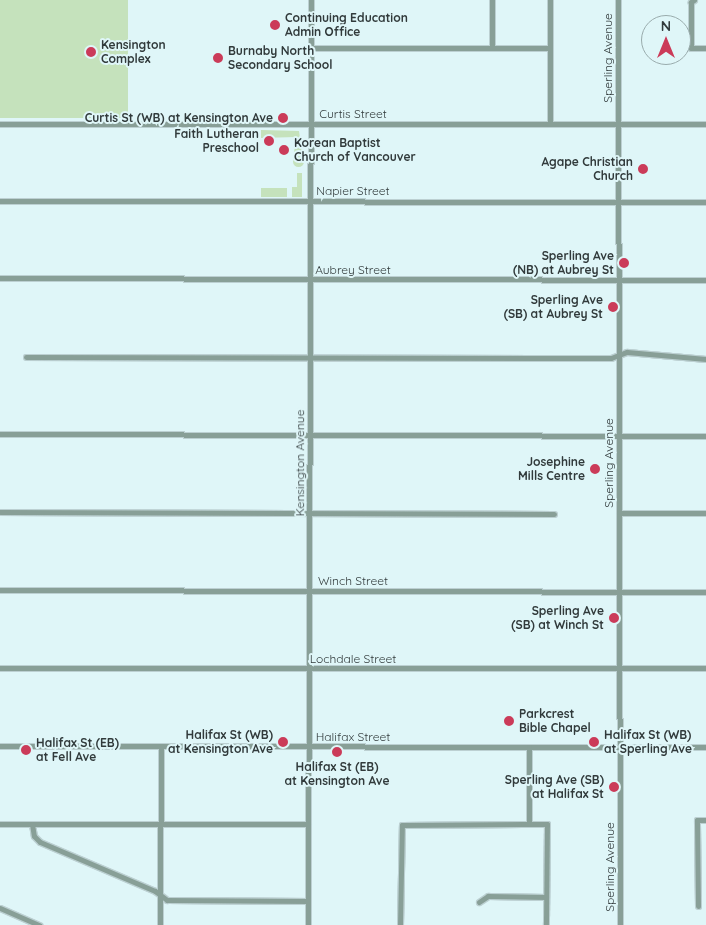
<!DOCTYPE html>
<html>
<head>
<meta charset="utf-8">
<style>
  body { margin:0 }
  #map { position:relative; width:706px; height:925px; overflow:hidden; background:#dff6f8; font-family:Quicksand,sans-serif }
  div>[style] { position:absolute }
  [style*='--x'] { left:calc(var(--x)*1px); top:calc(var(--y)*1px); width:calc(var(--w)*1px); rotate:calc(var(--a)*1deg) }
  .green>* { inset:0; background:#c5e2bc; transform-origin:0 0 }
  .round { border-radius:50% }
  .roads { filter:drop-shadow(1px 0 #bcd0d2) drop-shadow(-1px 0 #bcd0d2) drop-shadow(0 1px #bcd0d2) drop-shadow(0 -1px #bcd0d2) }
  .minor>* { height:5px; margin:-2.5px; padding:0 2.5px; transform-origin:2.5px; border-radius:2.5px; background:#889f97 }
  .dots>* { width:14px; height:14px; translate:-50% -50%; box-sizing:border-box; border:2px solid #dff6f8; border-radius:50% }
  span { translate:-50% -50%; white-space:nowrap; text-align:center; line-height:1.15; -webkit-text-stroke:4px #dff6f8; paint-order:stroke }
  .poi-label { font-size:12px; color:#313a3b; font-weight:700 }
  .left { translate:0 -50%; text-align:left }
  .right { translate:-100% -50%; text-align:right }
  .street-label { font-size:12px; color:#313a3b }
  .north { position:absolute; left:641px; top:15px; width:50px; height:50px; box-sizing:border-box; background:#dff6f8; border:1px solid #99abac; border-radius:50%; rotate:0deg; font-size:14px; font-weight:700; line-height:20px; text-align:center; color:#313a3b }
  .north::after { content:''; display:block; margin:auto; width:18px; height:22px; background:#cb3b59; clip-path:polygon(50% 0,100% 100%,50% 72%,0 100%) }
</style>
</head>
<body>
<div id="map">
  <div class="green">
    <div style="left:0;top:0;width:128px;height:118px"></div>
    <div style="clip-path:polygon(261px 130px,299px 131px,302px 153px,294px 153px,296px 137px,261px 138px)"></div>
    <div class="round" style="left:292.5px;top:155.5px;width:11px;height:11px"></div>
    <div style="clip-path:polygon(297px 173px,302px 173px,302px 197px,292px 197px,292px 187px,297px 187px)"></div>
    <div style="left:261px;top:188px;width:26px;height:9px"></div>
  </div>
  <div class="roads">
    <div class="minor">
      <div style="--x:492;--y:0;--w:48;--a:90"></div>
      <div style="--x:618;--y:0;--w:925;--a:89.88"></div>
      <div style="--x:694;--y:0;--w:4;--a:146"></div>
      <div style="--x:691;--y:2;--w:46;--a:90"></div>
      <div style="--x:691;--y:48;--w:15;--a:0"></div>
      <div style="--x:311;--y:48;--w:239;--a:0"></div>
      <div style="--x:0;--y:124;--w:706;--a:0"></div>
      <div style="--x:550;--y:124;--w:124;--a:-90"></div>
      <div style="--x:0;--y:201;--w:706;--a:0.08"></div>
      <div style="--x:0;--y:278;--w:706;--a:0.16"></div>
      <div style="--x:26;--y:357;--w:585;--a:0.1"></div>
      <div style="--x:611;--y:358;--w:17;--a:-21"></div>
      <div style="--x:627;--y:352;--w:79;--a:5.1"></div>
      <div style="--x:0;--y:434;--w:706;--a:0.16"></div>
      <div style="--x:0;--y:512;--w:554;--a:0.21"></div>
      <div style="--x:619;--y:513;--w:87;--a:0"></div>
      <div style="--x:0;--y:590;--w:706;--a:0.16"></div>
      <div style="--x:0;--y:668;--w:706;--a:0"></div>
      <div style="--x:0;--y:746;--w:706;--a:0.08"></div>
      <div style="--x:529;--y:747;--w:77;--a:90"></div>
      <div style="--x:0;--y:824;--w:308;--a:0"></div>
      <div style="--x:32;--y:824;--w:12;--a:81"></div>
      <div style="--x:34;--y:836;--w:8;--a:45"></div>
      <div style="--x:40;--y:842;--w:125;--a:23.1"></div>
      <div style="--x:155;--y:891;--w:15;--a:37"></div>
      <div style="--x:167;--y:900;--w:141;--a:0.4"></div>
      <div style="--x:479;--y:902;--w:11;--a:-34"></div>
      <div style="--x:488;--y:896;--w:58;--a:1"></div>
      <div style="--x:698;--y:906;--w:86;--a:-90.7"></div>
      <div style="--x:697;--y:820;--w:9;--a:0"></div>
      <div style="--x:0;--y:908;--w:43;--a:23.6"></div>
      <div style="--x:160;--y:925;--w:179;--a:-89.7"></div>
      <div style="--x:308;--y:925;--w:925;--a:-89.81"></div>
      <div style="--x:400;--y:925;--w:100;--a:-88.9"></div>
      <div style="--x:402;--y:825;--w:121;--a:-0.5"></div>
      <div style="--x:523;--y:824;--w:24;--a:0"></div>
      <div style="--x:547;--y:824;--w:101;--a:90.6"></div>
    </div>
  </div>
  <div class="dots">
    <div style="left:275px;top:25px;background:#cb3b59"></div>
    <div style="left:91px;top:52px;background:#cb3b59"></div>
    <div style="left:218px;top:58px;background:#cb3b59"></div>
    <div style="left:283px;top:118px;background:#cb3b59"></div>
    <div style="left:269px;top:141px;background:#cb3b59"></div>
    <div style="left:284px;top:150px;background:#cb3b59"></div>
    <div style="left:643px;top:169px;background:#cb3b59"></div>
    <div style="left:624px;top:263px;background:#cb3b59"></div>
    <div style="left:613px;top:307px;background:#cb3b59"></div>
    <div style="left:595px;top:469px;background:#cb3b59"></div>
    <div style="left:614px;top:618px;background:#cb3b59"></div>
    <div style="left:509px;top:721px;background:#cb3b59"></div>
    <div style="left:283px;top:742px;background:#cb3b59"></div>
    <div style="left:594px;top:742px;background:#cb3b59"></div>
    <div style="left:26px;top:750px;background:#cb3b59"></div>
    <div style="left:337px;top:752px;background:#cb3b59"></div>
    <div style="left:614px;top:787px;background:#cb3b59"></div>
  </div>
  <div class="poi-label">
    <span class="left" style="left:285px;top:25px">Continuing Education<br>Admin Office</span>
    <span class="left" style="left:101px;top:52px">Kensington<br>Complex</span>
    <span class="left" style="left:228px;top:58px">Burnaby North<br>Secondary School</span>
    <span class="right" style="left:273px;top:118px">Curtis St (WB) at Kensington Ave</span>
    <span class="right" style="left:259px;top:141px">Faith Lutheran<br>Preschool</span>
    <span class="left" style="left:294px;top:150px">Korean Baptist<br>Church of Vancouver</span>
    <span class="right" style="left:633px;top:169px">Agape Christian<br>Church</span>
    <span class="right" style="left:614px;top:263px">Sperling Ave<br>(NB) at Aubrey St</span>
    <span class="right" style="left:603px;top:307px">Sperling Ave<br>(SB) at Aubrey St</span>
    <span class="right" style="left:585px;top:469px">Josephine<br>Mills Centre</span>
    <span class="right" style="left:604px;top:618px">Sperling Ave<br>(SB) at Winch St</span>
    <span class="left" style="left:519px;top:721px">Parkcrest<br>Bible Chapel</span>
    <span class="right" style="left:273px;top:742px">Halifax St (WB)<br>at Kensington Ave</span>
    <span class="left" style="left:604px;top:742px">Halifax St (WB)<br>at Sperling Ave</span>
    <span class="left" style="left:36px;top:750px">Halifax St (EB)<br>at Fell Ave</span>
    <span style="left:337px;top:774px">Halifax St (EB)<br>at Kensington Ave</span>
    <span class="right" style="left:604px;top:787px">Sperling Ave (SB)<br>at Halifax St</span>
  </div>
  <div class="street-label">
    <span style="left:608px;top:58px;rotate:-90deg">Sperling Avenue</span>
    <span style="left:353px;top:114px">Curtis Street</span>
    <span style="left:353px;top:191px">Napier Street</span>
    <span style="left:353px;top:270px">Aubrey Street</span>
    <span style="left:300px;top:463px;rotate:-90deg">Kensington Avenue</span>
    <span style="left:609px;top:463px;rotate:-90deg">Sperling Avenue</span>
    <span style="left:353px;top:581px">Winch Street</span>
    <span style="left:353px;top:659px">Lochdale Street</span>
    <span style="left:353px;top:737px">Halifax Street</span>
    <span style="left:610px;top:867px;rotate:-90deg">Sperling Avenue</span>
  </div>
  <div class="north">N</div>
</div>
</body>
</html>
